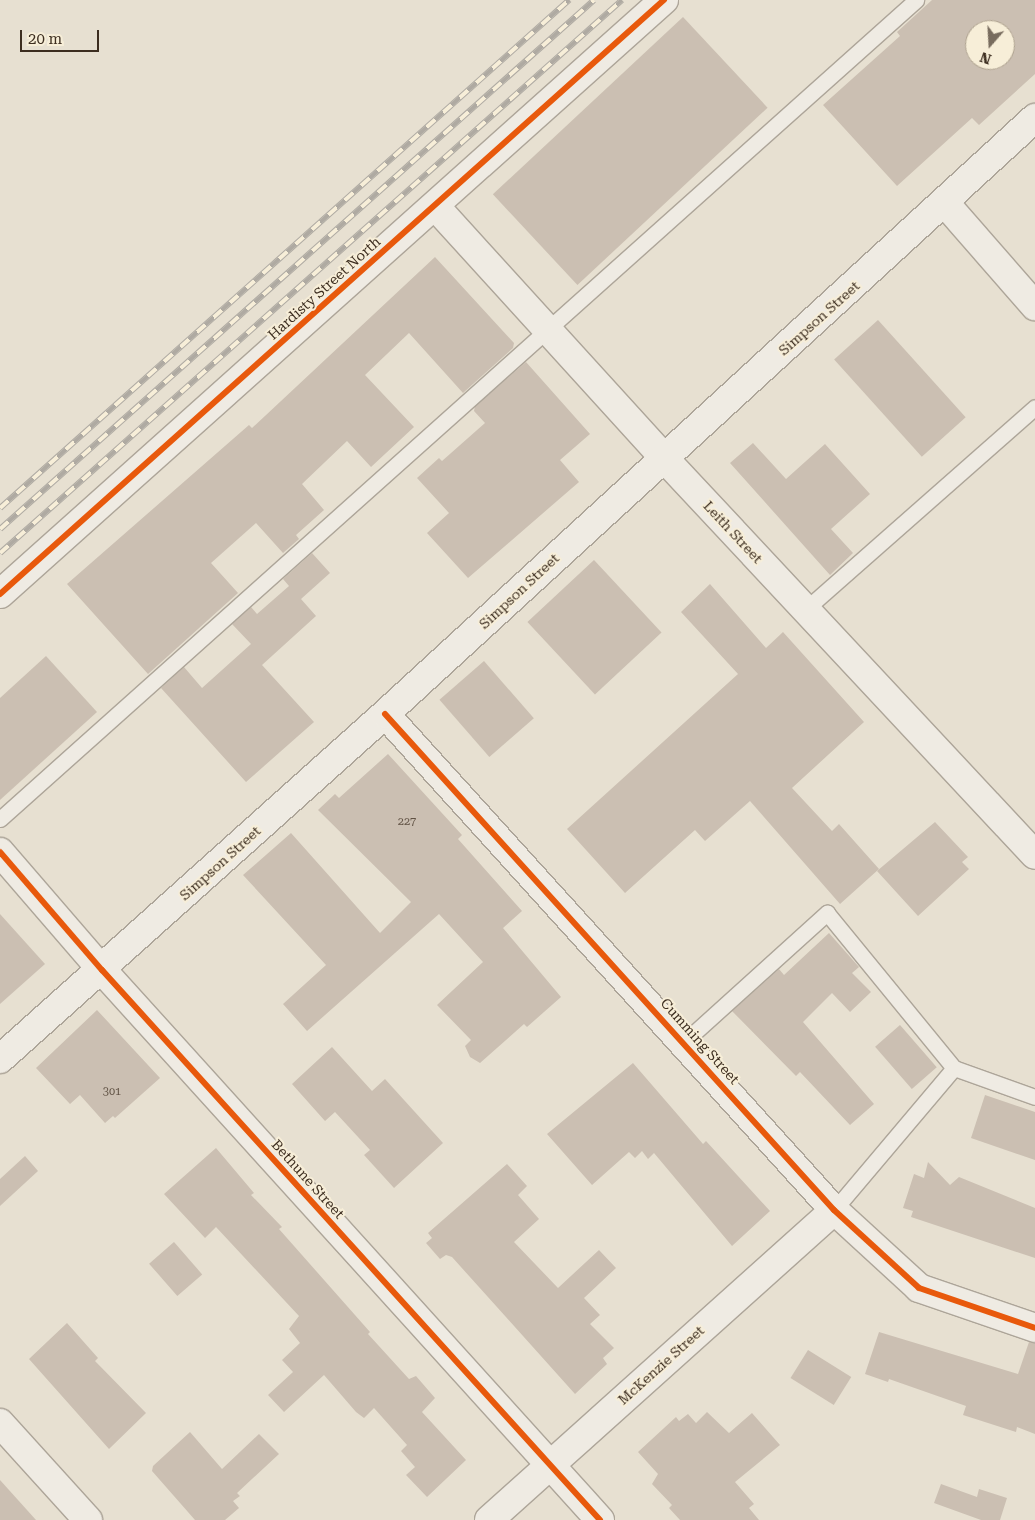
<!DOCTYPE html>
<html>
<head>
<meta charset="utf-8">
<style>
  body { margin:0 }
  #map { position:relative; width:1035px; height:1520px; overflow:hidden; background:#e7e0d1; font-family:"Roboto Serif",serif }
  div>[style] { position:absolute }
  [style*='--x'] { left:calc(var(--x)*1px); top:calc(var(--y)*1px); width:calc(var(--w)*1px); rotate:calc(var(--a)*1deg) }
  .building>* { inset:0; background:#cbbfb2; transform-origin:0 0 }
  .roads { filter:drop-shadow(1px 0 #ada599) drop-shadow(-1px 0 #ada599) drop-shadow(0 1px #ada599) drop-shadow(0 -1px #ada599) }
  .service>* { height:15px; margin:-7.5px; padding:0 7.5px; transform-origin:7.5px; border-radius:7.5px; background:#efebe3 }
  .minor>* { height:28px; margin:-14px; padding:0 14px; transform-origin:14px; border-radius:14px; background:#efebe3 }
  .tertiary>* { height:28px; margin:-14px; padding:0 14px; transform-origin:14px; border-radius:14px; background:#efebe3 }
  .secondary>* { height:28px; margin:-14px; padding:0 14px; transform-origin:14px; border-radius:14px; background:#efebe3 }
  .rail>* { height:5.5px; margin-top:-2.75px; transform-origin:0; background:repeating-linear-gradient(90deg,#f7eed8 0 11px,#afaaa2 0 22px); box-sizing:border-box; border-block:1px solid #afaaa2 }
  .cycleway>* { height:6px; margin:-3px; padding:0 3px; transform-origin:3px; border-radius:3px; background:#e8590c }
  span { translate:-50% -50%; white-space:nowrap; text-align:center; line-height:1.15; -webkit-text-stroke:4px #f7eed8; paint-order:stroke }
  .number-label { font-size:11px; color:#605244 }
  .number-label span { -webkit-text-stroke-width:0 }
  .street-label { font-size:14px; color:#3d2e20 }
  .north { position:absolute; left:965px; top:20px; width:50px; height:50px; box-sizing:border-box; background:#f7eed8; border:1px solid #ada18e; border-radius:50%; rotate:199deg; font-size:14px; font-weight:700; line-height:20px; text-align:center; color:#3d2e20 }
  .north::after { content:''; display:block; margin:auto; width:18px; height:22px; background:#786c5e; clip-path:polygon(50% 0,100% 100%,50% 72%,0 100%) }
  .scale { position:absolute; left:20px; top:30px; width:79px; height:22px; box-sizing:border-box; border:2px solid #3d2e20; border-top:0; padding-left:6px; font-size:15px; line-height:18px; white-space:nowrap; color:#3d2e20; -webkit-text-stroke:4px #f7eed8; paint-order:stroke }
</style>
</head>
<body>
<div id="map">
  <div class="building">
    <div style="clip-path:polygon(evenodd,932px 0,1035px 0,1035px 74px,979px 125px,972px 118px,897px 186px,823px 105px,900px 36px,897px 32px,932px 0,975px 30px,1005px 30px,1005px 60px,975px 60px,975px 30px)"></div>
    <div style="left:683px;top:17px;width:124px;height:260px;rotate:47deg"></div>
    <div style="clip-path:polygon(435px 257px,514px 343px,513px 348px,463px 393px,409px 333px,365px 375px,414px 427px,371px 467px,347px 441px,302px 484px,324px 510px,296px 535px,299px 539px,283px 553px,256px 523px,211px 563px,238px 593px,148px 674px,67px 584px,249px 425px,252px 428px)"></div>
    <div style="left:878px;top:320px;width:131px;height:59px;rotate:48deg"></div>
    <div style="clip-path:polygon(526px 362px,590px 434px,560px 460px,579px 482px,468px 578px,427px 533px,449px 513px,417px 478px,439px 458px,442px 461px,485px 423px,474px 411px,475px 406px)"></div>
    <div style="clip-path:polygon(753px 443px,786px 479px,825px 444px,870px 494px,831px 529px,853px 553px,830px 575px,730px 463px)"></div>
    <div style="clip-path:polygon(312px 553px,330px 573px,301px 599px,316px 616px,262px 665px,314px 722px,246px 782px,161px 688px,184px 667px,202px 688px,251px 644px,232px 624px,251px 607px,257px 614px,289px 586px,283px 579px)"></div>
    <div style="left:594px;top:560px;width:99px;height:91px;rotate:47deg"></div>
    <div style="clip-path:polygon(710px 584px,766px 648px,783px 632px,864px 722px,792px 788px,832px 831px,839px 824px,879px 869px,840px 904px,750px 801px,705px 841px,695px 830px,625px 893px,567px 829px,738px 674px,681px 612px)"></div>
    <div style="clip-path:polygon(46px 656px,97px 712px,0 800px,0 698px)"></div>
    <div style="left:484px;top:661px;width:76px;height:59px;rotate:49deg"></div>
    <div style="clip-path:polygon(388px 754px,462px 835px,458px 839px,522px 911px,503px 928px,561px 997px,527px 1027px,524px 1024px,480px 1063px,470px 1057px,465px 1046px,471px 1040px,437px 1005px,483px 962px,439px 914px,307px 1031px,283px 1004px,326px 965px,243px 875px,291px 833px,380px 933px,411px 902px,318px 810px,335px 794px,339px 798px)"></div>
    <div style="clip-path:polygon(935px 822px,968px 857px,962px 862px,969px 869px,918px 916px,877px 871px)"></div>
    <div style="clip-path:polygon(0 914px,45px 964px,0 1004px)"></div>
    <div style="clip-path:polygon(829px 933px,859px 967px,852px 973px,871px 992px,850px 1012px,832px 993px,803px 1022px,874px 1104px,850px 1125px,800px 1072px,796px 1076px,732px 1011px,779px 969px,784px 975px)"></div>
    <div style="clip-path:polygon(97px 1010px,160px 1078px,115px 1118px,113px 1116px,105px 1123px,80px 1095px,70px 1104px,36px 1068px)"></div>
    <div style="left:900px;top:1025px;width:56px;height:33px;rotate:49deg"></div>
    <div style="clip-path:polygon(332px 1047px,372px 1091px,385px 1079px,443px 1143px,394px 1188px,364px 1155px,370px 1150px,335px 1112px,325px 1121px,292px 1084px)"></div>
    <div style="clip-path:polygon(633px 1063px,703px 1144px,706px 1141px,770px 1211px,732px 1246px,654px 1153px,648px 1159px,642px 1151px,635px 1158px,629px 1152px,592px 1185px,547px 1134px)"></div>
    <div style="clip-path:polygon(985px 1095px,1035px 1112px,1035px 1160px,971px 1138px)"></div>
    <div style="clip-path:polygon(216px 1148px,254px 1193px,251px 1195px,282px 1227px,279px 1229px,370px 1332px,368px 1334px,409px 1379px,416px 1376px,435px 1398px,422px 1412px,466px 1460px,427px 1497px,406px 1475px,415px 1467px,401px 1451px,407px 1445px,374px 1408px,364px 1418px,356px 1412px,324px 1375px,284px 1412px,268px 1395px,293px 1372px,282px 1360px,300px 1343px,289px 1329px,299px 1316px,216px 1227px,205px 1238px,164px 1194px)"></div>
    <div style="clip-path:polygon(25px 1156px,38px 1171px,0 1206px,0 1179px)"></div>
    <div style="clip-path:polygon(928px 1162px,950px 1185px,959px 1177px,1035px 1208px,1035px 1258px,911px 1217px,913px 1211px,903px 1208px,914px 1174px,924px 1178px)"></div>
    <div style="clip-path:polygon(507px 1164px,527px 1186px,518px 1195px,539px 1219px,514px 1242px,558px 1288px,599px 1250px,616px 1268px,584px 1298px,600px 1315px,590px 1324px,614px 1348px,603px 1358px,607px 1364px,575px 1394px,452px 1257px,446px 1255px,440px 1259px,426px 1243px,432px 1238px,428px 1233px)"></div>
    <div style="left:174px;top:1242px;width:43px;height:33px;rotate:49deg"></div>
    <div style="clip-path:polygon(67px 1323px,98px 1358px,95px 1361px,146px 1413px,109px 1449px,29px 1359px)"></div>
    <div style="clip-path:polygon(879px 1332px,1018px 1374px,1029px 1342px,1035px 1343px,1035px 1434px,1017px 1427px,1016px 1432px,963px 1415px,966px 1406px,889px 1379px,888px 1382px,865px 1374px)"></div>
    <div style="left:808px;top:1350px;width:51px;height:33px;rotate:32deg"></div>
    <div style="clip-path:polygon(707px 1412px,729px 1433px,752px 1413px,780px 1445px,735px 1482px,754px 1504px,749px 1508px,759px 1520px,680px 1520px,669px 1508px,672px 1505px,652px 1484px,658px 1474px,638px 1452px,676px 1417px,679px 1421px,688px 1414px,696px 1423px)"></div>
    <div style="clip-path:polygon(190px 1432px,222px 1469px,259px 1434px,279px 1454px,237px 1493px,240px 1496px,233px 1501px,239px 1508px,225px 1520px,195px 1520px,152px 1471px,153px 1466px)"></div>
    <div style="clip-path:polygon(0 1480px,36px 1520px,0 1520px)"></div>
    <div style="clip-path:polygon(941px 1484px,977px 1497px,979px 1489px,1007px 1498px,1000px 1520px,981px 1520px,934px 1503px)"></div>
  </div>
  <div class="roads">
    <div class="service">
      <div style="--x:806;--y:609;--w:305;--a:-41.4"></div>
      <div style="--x:0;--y:819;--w:1229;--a:-41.8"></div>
      <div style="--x:684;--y:1042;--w:193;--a:-42.1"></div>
      <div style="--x:827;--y:913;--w:200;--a:50.7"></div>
      <div style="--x:954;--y:1068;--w:86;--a:19.7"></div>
      <div style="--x:834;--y:1210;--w:186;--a:-49.8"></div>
    </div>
    <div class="minor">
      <div style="--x:945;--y:203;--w:137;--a:48.9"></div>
      <div style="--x:435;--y:206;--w:341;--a:47.7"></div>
      <div style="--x:664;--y:458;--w:543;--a:46.94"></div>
      <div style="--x:0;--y:594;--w:891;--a:-41.82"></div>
      <div style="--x:385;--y:714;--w:669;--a:47.85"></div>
      <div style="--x:834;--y:1210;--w:115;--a:42.5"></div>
      <div style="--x:919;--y:1288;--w:123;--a:19"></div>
      <div style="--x:0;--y:852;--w:156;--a:49.2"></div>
      <div style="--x:102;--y:970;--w:742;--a:47.84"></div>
      <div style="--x:489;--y:1520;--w:464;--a:-41.9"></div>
    </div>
    <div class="tertiary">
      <div style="--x:0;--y:1423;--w:131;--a:47.8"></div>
    </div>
    <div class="secondary">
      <div style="--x:0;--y:1059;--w:517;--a:-41.86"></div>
      <div style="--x:385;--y:714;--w:882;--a:-42.52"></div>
    </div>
  </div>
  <div class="rail">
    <div style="--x:0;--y:508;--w:763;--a:-41.76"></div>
    <div style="--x:0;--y:529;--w:795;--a:-41.69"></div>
    <div style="--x:0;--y:553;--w:832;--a:-41.64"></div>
  </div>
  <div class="cycleway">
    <div style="--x:0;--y:594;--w:891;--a:-41.82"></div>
    <div style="--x:385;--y:714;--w:669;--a:47.85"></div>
    <div style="--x:834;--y:1210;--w:115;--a:42.5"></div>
    <div style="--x:919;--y:1288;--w:123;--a:19"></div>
    <div style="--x:0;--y:852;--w:156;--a:49.2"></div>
    <div style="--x:102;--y:970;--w:742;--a:47.84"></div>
  </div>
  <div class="number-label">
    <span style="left:407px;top:822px">227</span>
    <span style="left:112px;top:1092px">301</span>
  </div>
  <div class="street-label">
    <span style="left:324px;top:288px;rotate:-42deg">Hardisty Street North</span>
    <span style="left:819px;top:318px;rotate:-42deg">Simpson Street</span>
    <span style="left:733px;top:532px;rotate:47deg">Leith Street</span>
    <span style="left:519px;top:591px;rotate:-43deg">Simpson Street</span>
    <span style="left:220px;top:863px;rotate:-42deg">Simpson Street</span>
    <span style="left:700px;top:1041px;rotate:48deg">Cumming Street</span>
    <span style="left:308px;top:1179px;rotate:48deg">Bethune Street</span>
    <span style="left:661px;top:1365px;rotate:-42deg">McKenzie Street</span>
  </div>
  <div class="north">N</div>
  <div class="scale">20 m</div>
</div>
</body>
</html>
